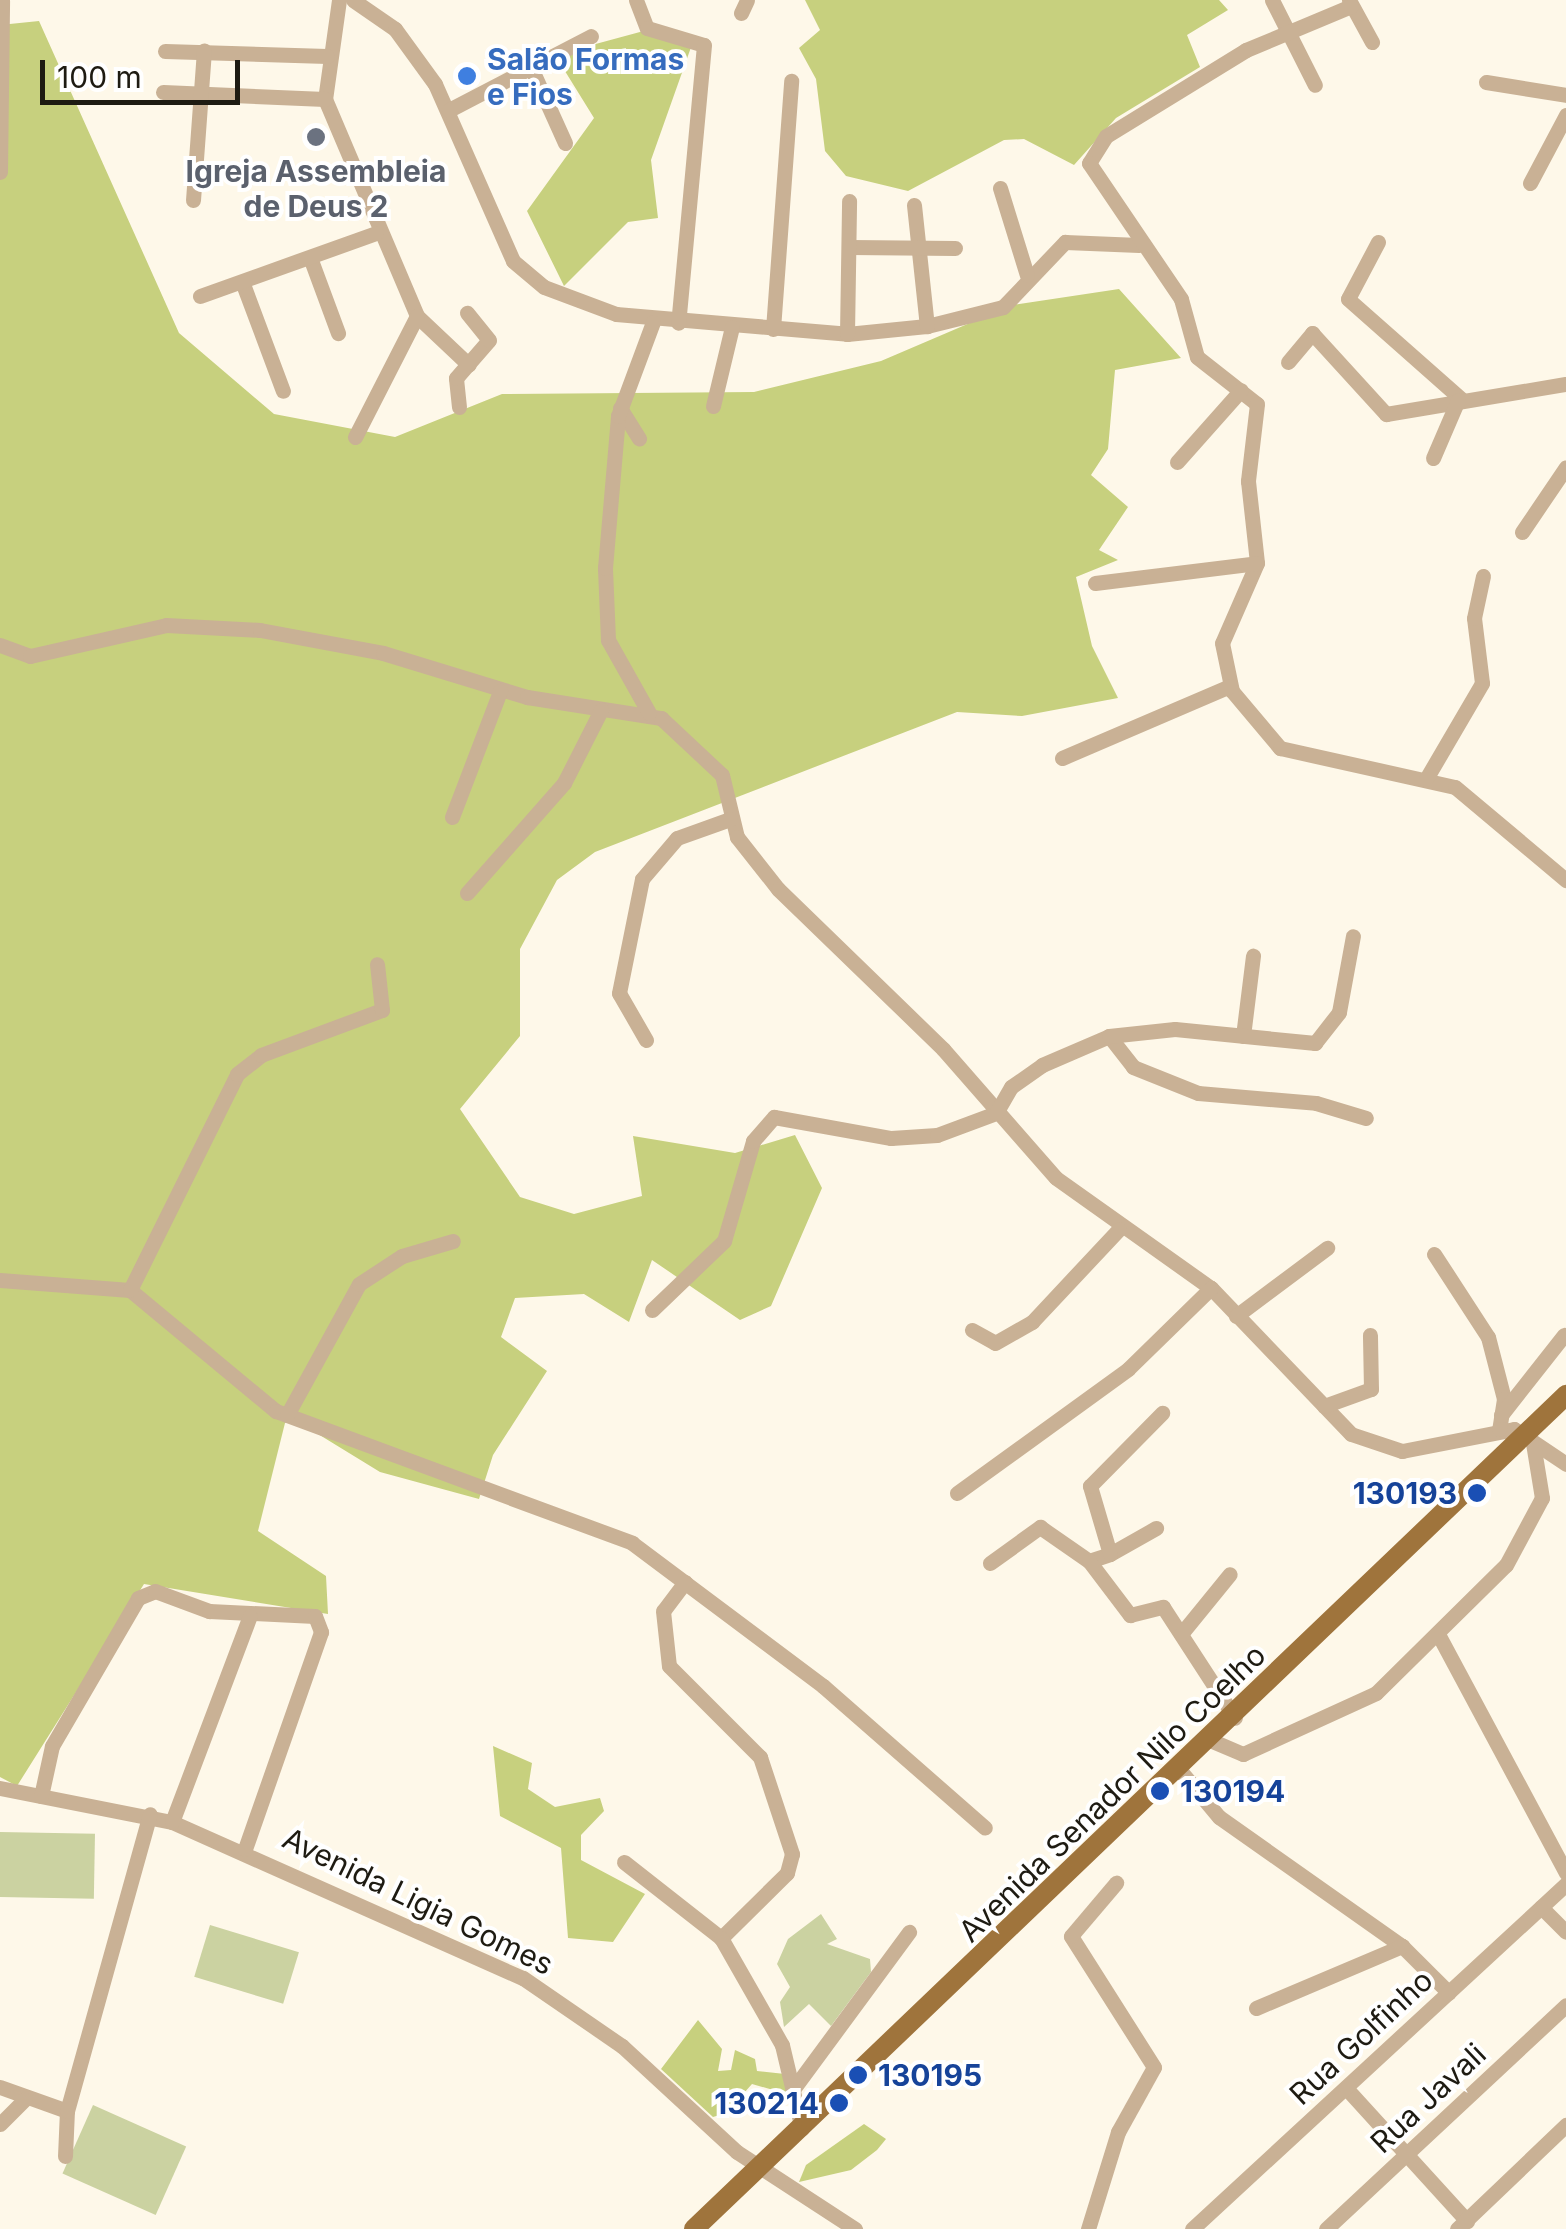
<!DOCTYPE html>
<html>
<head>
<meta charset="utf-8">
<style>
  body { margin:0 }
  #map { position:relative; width:1566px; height:2229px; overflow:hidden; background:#fef8e9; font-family:Inter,sans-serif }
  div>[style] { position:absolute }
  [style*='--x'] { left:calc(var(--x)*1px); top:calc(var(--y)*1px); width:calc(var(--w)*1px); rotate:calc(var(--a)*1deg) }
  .green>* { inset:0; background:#cbd2a1; transform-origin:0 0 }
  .forest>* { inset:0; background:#c7d07e }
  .minor>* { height:15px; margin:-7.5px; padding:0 7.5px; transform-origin:7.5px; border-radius:7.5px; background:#c9b195 }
  .major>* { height:20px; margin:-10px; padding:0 10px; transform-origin:10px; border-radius:10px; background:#9f743c }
  .dots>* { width:28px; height:28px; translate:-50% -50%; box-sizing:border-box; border:5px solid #fff; border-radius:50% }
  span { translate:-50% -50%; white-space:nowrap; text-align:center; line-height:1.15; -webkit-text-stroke:8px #fff; paint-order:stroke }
  .shop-label { font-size:30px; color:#366cbe; font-weight:700 }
  .left { translate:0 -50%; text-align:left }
  .worship-label { font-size:30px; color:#5b616d; font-weight:700 }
  .transit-label { font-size:30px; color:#164399; font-weight:700 }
  .right { translate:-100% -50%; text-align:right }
  .street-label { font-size:30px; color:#1e1b12 }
  .scale { position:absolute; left:40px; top:60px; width:200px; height:45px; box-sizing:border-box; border:5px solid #1e1b12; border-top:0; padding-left:12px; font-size:30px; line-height:35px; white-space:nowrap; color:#1e1b12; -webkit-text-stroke:8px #fff; paint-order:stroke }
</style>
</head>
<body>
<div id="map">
  <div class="green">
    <div style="left:0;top:1832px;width:95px;height:65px;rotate:1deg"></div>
    <div style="clip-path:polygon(821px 1914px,837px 1939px,827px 1944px,870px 1959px,871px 1972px,831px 2026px,809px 2004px,784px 2027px,780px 2002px,790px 1987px,777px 1964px,788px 1939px)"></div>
    <div style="left:210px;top:1925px;width:93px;height:54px;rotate:17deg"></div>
    <div style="left:93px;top:2105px;width:102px;height:75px;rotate:24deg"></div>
  </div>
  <div class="forest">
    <div style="clip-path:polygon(805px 0,1219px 0,1228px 10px,1187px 35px,1200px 67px,1116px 118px,1074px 165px,1024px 139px,1004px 140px,908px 191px,846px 176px,825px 151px,816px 79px,799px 48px,820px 30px)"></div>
    <div style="clip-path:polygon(39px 21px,179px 333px,274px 414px,395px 437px,502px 394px,754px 392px,881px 361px,1012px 305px,1119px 289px,1181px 358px,1115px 370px,1108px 449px,1091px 475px,1128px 507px,1099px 550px,1118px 560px,1076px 577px,1092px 646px,1118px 698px,1022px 716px,957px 712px,595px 852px,557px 880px,520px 949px,520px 1036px,460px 1109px,520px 1197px,574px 1214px,642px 1196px,633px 1136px,735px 1153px,795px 1135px,822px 1188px,771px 1306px,740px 1320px,652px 1260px,629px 1322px,584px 1294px,515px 1298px,501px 1337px,547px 1371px,493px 1455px,479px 1499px,380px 1472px,287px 1415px,258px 1531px,326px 1576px,328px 1614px,144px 1584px,17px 1786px,0 1777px,0 25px)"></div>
    <div style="clip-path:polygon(651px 29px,695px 36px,651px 160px,658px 218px,628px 222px,564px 286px,527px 211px,594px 118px,555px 55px)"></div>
    <div style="clip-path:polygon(493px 1746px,532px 1763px,528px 1789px,555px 1807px,600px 1798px,604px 1811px,581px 1835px,581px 1860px,645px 1894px,613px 1942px,568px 1938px,561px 1848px,500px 1816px)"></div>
    <div style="clip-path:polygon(698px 2020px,722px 2049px,718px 2071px,731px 2070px,735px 2050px,755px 2059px,757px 2071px,785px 2074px,787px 2094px,752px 2084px,744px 2093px,756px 2104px,713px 2117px,661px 2069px)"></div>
    <div style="clip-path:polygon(864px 2124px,886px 2139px,877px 2150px,851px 2170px,799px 2182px,806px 2165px)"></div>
  </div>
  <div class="minor">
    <div style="--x:339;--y:0;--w:100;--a:98"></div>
    <div style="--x:325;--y:99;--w:236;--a:67"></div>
    <div style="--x:417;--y:316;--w:71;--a:43.3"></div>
    <div style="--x:353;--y:0;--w:51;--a:34.6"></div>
    <div style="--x:395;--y:29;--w:68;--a:54"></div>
    <div style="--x:435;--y:84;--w:193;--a:66.2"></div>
    <div style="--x:513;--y:261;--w:40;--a:40"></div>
    <div style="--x:544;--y:287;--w:77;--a:20.6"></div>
    <div style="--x:616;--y:314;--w:232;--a:4.9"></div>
    <div style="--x:847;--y:334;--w:80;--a:-5.7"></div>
    <div style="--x:927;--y:326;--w:78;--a:-14"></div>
    <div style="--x:1003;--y:307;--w:90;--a:-46.4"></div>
    <div style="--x:1065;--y:242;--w:74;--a:2.3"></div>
    <div style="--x:636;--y:0;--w:30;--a:69"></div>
    <div style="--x:647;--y:28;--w:59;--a:16.6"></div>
    <div style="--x:704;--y:45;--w:279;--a:95.3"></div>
    <div style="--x:1272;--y:0;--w:95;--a:63.2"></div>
    <div style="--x:1349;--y:0;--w:48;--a:61.3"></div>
    <div style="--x:1351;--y:6;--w:114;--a:157.3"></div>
    <div style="--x:1246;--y:50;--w:164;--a:148.4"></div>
    <div style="--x:1106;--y:136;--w:32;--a:122"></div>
    <div style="--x:1089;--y:163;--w:164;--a:55.9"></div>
    <div style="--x:1181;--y:299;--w:60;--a:74.6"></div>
    <div style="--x:1197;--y:357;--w:76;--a:38.1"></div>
    <div style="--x:1257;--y:404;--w:78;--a:96.7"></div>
    <div style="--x:1248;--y:481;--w:82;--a:83.7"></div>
    <div style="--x:1257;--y:563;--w:87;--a:113.6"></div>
    <div style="--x:1222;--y:643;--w:49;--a:78.2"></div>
    <div style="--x:1232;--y:691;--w:75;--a:49.9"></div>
    <div style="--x:1280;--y:748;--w:179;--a:12.6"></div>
    <div style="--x:1455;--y:787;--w:145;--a:40"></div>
    <div style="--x:741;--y:13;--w:14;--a:-65"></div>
    <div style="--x:165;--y:51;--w:162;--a:1.8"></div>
    <div style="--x:533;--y:72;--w:78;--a:65.7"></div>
    <div style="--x:1486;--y:82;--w:81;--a:9.2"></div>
    <div style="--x:163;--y:92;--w:162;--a:2.5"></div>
    <div style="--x:449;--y:110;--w:160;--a:-27.5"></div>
    <div style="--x:0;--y:172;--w:171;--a:-89.3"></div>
    <div style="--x:1530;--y:183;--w:77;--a:-62.1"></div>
    <div style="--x:1000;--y:188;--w:91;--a:72.8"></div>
    <div style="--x:193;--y:200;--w:150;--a:-85.8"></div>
    <div style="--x:914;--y:205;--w:122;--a:83.9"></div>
    <div style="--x:1378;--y:242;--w:64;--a:117.8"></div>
    <div style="--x:1348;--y:299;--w:152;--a:41.5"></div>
    <div style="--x:850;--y:247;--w:105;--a:0.5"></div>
    <div style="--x:311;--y:260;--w:78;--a:69.7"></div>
    <div style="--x:243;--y:284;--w:114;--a:69.5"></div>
    <div style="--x:200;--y:296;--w:187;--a:-19.7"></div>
    <div style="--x:773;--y:329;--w:249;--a:-85.8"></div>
    <div style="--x:847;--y:334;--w:133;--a:-89.1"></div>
    <div style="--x:1288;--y:362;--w:38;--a:-50"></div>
    <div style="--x:1312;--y:333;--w:110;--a:47.6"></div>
    <div style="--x:1386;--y:414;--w:182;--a:-9.5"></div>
    <div style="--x:713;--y:406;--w:81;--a:-76.5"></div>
    <div style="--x:459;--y:407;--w:29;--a:-96"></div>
    <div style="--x:456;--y:378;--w:50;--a:-49"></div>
    <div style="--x:489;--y:340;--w:35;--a:-129"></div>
    <div style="--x:620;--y:408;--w:36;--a:58"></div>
    <div style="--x:355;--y:437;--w:136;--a:-62.9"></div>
    <div style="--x:1433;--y:458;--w:63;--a:-66.7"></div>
    <div style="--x:1177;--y:462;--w:96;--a:-48.4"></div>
    <div style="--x:1522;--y:532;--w:78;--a:-55.9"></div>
    <div style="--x:1095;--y:583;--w:163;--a:-7"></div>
    <div style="--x:0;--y:645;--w:32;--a:20"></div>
    <div style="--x:30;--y:656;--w:139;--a:-12.8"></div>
    <div style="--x:166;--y:625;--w:94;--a:3"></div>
    <div style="--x:260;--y:630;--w:125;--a:10.6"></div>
    <div style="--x:383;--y:653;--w:151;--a:17"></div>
    <div style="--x:527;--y:697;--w:136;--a:8.9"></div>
    <div style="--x:661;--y:718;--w:83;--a:43.1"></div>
    <div style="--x:722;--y:775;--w:64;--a:76.4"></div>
    <div style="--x:737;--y:837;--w:66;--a:51.7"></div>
    <div style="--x:778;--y:889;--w:230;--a:44.1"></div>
    <div style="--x:943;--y:1049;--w:171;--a:48.8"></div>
    <div style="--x:1056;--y:1178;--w:190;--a:35.4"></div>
    <div style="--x:1211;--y:1288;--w:202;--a:46.2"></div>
    <div style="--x:1351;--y:1434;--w:54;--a:18.4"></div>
    <div style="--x:1402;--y:1451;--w:114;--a:-11.1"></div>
    <div style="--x:1514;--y:1429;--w:63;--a:33.9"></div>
    <div style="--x:649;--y:713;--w:84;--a:-119.3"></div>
    <div style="--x:608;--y:640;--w:72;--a:-92.4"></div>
    <div style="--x:605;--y:568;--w:153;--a:-85.1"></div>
    <div style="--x:618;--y:416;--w:100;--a:-69.6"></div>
    <div style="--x:1062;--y:758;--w:183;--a:-23.2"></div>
    <div style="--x:1426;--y:779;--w:111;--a:-59.7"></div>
    <div style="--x:1482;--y:683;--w:65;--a:-97"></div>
    <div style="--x:1474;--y:618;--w:43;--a:-77.9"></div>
    <div style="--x:452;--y:817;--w:135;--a:-69.1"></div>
    <div style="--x:467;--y:893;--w:147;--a:-48.6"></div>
    <div style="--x:564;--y:783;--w:82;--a:-63.1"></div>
    <div style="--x:1109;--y:1036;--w:39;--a:52"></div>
    <div style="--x:1133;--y:1067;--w:70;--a:21.8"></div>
    <div style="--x:1198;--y:1093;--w:118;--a:4.8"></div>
    <div style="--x:1316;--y:1103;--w:52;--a:16.7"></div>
    <div style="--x:1243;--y:1036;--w:81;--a:-82.9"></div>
    <div style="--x:646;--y:1040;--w:54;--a:-119.9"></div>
    <div style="--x:619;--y:993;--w:116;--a:-78.6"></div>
    <div style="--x:642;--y:879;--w:54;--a:-49.5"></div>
    <div style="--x:677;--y:838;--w:56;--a:-19.7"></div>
    <div style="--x:1434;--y:1254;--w:99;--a:57"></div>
    <div style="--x:1488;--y:1337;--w:64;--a:75.5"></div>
    <div style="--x:1504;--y:1399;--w:30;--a:99"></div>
    <div style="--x:0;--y:1280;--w:130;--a:4.4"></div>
    <div style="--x:130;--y:1290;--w:190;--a:39.7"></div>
    <div style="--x:276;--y:1411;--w:380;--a:20.3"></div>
    <div style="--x:632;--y:1543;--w:239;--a:36.8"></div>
    <div style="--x:823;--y:1686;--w:215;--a:41.2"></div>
    <div style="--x:130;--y:1290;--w:241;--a:-63.6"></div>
    <div style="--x:237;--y:1074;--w:31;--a:-38"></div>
    <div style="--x:261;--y:1055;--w:129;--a:-20.4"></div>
    <div style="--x:382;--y:1010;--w:46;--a:-96.2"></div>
    <div style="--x:652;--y:1310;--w:100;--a:-43.8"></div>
    <div style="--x:724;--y:1241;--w:104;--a:-73.8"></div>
    <div style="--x:753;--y:1141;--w:32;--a:-49"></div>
    <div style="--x:774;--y:1117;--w:119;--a:10.2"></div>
    <div style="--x:891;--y:1138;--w:46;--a:-3.7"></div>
    <div style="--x:937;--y:1135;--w:63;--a:-20.4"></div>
    <div style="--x:996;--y:1113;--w:30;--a:-60"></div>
    <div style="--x:1011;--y:1087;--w:38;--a:-35"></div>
    <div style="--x:1042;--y:1065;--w:73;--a:-23.4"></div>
    <div style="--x:1109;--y:1036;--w:66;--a:-6.1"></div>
    <div style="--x:1175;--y:1029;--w:141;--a:5.7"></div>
    <div style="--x:1315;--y:1043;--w:39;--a:-52"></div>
    <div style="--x:1339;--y:1012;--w:77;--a:-79.6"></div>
    <div style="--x:1236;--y:1316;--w:114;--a:-36.8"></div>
    <div style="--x:972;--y:1330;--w:26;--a:29"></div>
    <div style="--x:995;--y:1343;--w:43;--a:-29.6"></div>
    <div style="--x:1032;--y:1322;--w:127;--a:-46.9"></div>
    <div style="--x:1324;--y:1406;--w:50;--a:-19.9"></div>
    <div style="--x:1371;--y:1389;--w:54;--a:-91.1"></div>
    <div style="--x:287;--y:1415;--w:149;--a:-61.2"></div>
    <div style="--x:359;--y:1284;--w:51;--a:-33.1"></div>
    <div style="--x:402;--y:1256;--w:53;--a:-16.4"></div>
    <div style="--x:1501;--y:1415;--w:102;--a:-51.8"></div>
    <div style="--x:957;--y:1493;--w:211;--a:-35.9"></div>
    <div style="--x:1128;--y:1369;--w:116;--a:-44.3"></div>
    <div style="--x:1110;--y:1554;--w:53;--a:-29.5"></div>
    <div style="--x:1089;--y:1561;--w:22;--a:-18"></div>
    <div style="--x:1110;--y:1554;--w:71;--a:-106.4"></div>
    <div style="--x:1090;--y:1486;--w:103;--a:-45.4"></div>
    <div style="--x:990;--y:1563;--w:62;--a:-35.8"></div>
    <div style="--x:1040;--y:1527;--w:60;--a:34.8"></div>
    <div style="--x:1089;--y:1561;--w:68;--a:52.8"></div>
    <div style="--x:1130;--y:1615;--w:34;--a:-14"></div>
    <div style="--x:1163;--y:1607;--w:132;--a:57"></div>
    <div style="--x:685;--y:1582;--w:36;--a:127"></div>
    <div style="--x:663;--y:1611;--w:55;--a:83.8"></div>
    <div style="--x:669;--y:1666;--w:129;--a:45"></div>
    <div style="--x:760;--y:1757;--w:102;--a:71.7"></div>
    <div style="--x:792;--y:1854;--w:20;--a:105"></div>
    <div style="--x:787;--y:1873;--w:93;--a:135.4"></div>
    <div style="--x:1181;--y:1634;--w:77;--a:-50.8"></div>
    <div style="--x:1438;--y:1634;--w:271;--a:61.8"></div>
    <div style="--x:1210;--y:1740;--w:36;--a:23"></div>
    <div style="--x:1243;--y:1754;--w:146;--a:-24.6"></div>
    <div style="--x:1376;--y:1693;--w:182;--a:-44.6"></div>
    <div style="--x:1506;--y:1565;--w:76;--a:-61.8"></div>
    <div style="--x:1542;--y:1498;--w:56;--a:-99.3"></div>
    <div style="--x:1178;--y:1768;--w:64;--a:50.1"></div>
    <div style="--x:1219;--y:1817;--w:224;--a:35.2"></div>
    <div style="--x:1402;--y:1946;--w:66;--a:45"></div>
    <div style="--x:0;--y:1788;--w:175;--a:11.2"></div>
    <div style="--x:172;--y:1822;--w:384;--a:24"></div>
    <div style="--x:523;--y:1978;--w:120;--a:34.5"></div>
    <div style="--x:622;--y:2046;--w:156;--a:42.7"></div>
    <div style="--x:737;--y:2152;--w:141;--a:33.1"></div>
    <div style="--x:41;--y:1796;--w:51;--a:-77.6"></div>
    <div style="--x:52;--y:1746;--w:171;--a:-59.8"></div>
    <div style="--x:138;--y:1598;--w:18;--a:-22"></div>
    <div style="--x:155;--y:1591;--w:58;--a:20.3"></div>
    <div style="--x:209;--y:1611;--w:106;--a:2.7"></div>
    <div style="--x:315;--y:1616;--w:17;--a:69"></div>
    <div style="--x:321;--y:1632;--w:230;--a:109.3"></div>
    <div style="--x:172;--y:1822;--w:220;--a:-69.3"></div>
    <div style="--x:624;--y:1862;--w:123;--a:38.1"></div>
    <div style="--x:721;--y:1938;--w:123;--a:60.3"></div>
    <div style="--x:782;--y:2045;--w:86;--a:76.6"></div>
    <div style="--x:1541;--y:1907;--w:35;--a:45"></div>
    <div style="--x:1256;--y:2008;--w:159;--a:-23"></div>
    <div style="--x:0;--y:2087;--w:71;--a:19.7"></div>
    <div style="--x:794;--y:2088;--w:194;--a:-53.6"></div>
    <div style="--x:1346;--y:2088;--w:180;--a:47.7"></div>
    <div style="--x:0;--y:2124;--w:35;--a:-45"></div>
    <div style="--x:65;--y:2156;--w:45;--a:-87.5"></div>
    <div style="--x:67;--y:2111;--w:308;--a:-74.4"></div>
    <div style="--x:1088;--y:2229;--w:102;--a:-72.8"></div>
    <div style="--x:1118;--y:2132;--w:74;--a:-61"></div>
    <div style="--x:1154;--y:2067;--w:155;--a:-122.4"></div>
    <div style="--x:1071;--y:1936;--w:70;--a:-49.7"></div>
    <div style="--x:1192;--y:2229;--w:509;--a:-42.69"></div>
    <div style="--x:1326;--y:2229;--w:328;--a:-43"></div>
    <div style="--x:1457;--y:2229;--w:151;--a:-43.7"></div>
  </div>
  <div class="major">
    <div style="--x:694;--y:2229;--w:1207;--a:-43.72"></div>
  </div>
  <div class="dots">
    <div style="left:467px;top:76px;background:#3f7fe0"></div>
    <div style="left:316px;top:137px;background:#6b7280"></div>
    <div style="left:1477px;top:1493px;background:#1a4fb4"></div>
    <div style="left:1160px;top:1791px;background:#1a4fb4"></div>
    <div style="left:858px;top:2075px;background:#1a4fb4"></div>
    <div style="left:839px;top:2103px;background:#1a4fb4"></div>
  </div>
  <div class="shop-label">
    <span class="left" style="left:487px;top:76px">Salão Formas<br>e Fios</span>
  </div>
  <div class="worship-label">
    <span style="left:316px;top:188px">Igreja Assembleia<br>de Deus 2</span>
  </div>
  <div class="transit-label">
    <span class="right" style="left:1457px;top:1493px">130193</span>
    <span class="left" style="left:1180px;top:1791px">130194</span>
    <span class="left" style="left:878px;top:2075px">130195</span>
    <span class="right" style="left:819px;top:2103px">130214</span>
  </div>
  <div class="street-label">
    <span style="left:1112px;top:1793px;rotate:-44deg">Avenida Senador Nilo Coelho</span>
    <span style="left:418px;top:1901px;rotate:26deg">Avenida Ligia Gomes</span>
    <span style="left:1361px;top:2037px;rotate:-43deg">Rua Golfinho</span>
    <span style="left:1428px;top:2098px;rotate:-43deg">Rua Javali</span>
  </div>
  <div class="scale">100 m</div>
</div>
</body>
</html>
